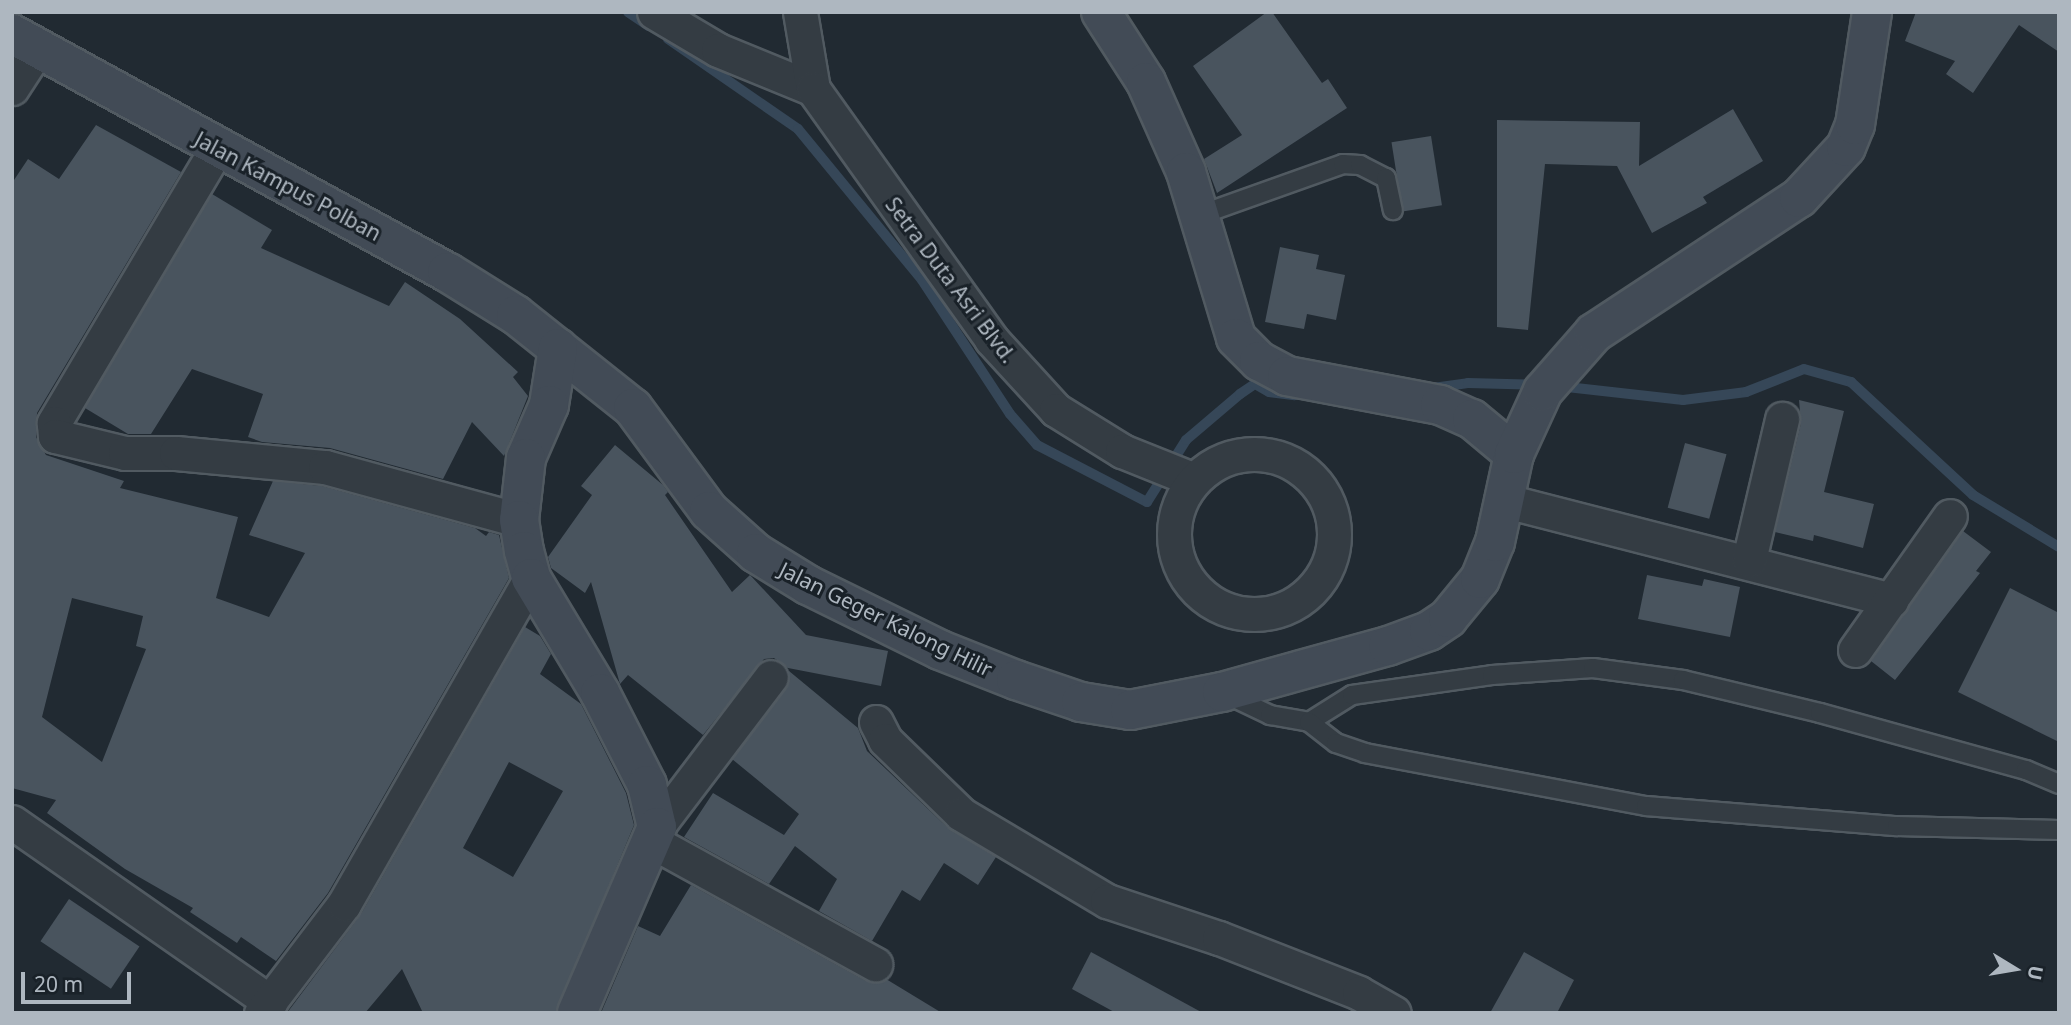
<!DOCTYPE html>
<html>
<head>
<meta charset="utf-8">
<style>
  body { margin:0 }
  #map { position:relative; width:2071px; height:1025px; overflow:hidden; background:#212a32; font-family:"Noto Sans",sans-serif }
  div>[style] { position:absolute }
  [style*='--x'] { left:calc(var(--x)*1px); top:calc(var(--y)*1px); width:calc(var(--w)*1px); rotate:calc(var(--a)*1deg) }
  .stream>* { height:10px; margin:-5px; padding:0 5px; transform-origin:5px; border-radius:5px; background:#364758 }
  .building>* { inset:0; background:#49545e; transform-origin:0 0 }
  .roads { filter:drop-shadow(2px 0 #515a61) drop-shadow(-2px 0 #515a61) drop-shadow(0 2px #515a61) drop-shadow(0 -2px #515a61) }
  .lane>* { height:18px; margin:-9px; padding:0 9px; transform-origin:9px; border-radius:9px; background:#343c43 }
  .street>* { height:33px; margin:-16.5px; padding:0 16.5px; transform-origin:16.5px; border-radius:16.5px; background:#343c43 }
  .street>.ring { margin:-16.5px; padding:0; box-sizing:content-box; background:none; border:33px solid #343c43; border-radius:50% }
  .secondary>* { height:38px; margin:-19px; padding:0 19px; transform-origin:19px; border-radius:19px; background:#424b56 }
  span { translate:-50% -50%; white-space:nowrap; text-align:center; line-height:1.15; -webkit-text-stroke:6px #192128; paint-order:stroke }
  .street-label { font-size:21px; color:#aeb7c0 }
  .frame { position:absolute; inset:0; border:14px solid #aeb7c0; pointer-events:none }
  .north { position:absolute; left:1980px; top:934px; width:70px; height:70px; -webkit-text-stroke:5px #192128; paint-order:stroke; rotate:101deg; font-size:19px; font-weight:700; line-height:28px; text-align:center; color:#aeb7c0 }
  .north::after { content:''; display:block; margin:auto; width:24px; height:32px; background:#aeb7c0; clip-path:polygon(50% 0,100% 100%,50% 72%,0 100%) }
  .scale { position:absolute; left:21px; top:972px; width:110px; height:32px; box-sizing:border-box; border:4px solid #aeb7c0; border-top:0; padding-left:9px; font-size:21px; line-height:24px; white-space:nowrap; color:#aeb7c0; -webkit-text-stroke:5px #192128; paint-order:stroke }
</style>
</head>
<body>
<div id="map">
  <div class="stream">
    <div style="--x:628;--y:12;--w:25;--a:34"></div>
    <div style="--x:668;--y:39;--w:158;--a:34.7"></div>
    <div style="--x:798;--y:129;--w:195;--a:50.6"></div>
    <div style="--x:922;--y:280;--w:160;--a:56.7"></div>
    <div style="--x:1010;--y:414;--w:41;--a:48.9"></div>
    <div style="--x:1037;--y:445;--w:124;--a:27.4"></div>
    <div style="--x:1147;--y:502;--w:73;--a:-57.8"></div>
    <div style="--x:1186;--y:440;--w:71;--a:-40.4"></div>
    <div style="--x:1240;--y:394;--w:18;--a:-34"></div>
    <div style="--x:1255;--y:384;--w:16;--a:30"></div>
    <div style="--x:1269;--y:392;--w:26;--a:7"></div>
    <div style="--x:1558;--y:386;--w:126;--a:6.4"></div>
    <div style="--x:1683;--y:400;--w:64;--a:-7.2"></div>
    <div style="--x:1746;--y:392;--w:62;--a:-21.6"></div>
    <div style="--x:1804;--y:369;--w:49;--a:15.5"></div>
    <div style="--x:1851;--y:382;--w:166;--a:42.8"></div>
    <div style="--x:1973;--y:495;--w:100;--a:31.2"></div>
    <div style="--x:1433;--y:388;--w:35;--a:-8"></div>
    <div style="--x:1468;--y:383;--w:71;--a:1.6"></div>
  </div>
  <div class="building">
    <div style="clip-path:polygon(1267px 12px,1272px 12px,1322px 83px,1328px 79px,1347px 108px,1217px 193px,1204px 159px,1242px 135px,1193px 66px)"></div>
    <div style="clip-path:polygon(1916px 12px,2059px 12px,2059px 52px,2019px 25px,1973px 93px,1946px 74px,1955px 61px,1905px 41px)"></div>
    <div style="clip-path:polygon(1733px 109px,1763px 161px,1703px 197px,1707px 203px,1652px 233px,1617px 166px,1545px 164px,1528px 330px,1497px 327px,1497px 120px,1640px 122px,1639px 166px)"></div>
    <div style="clip-path:polygon(evenodd,96px 125px,181px 172px,37px 413px,36px 437px,46px 455px,124px 481px,120px 488px,238px 517px,216px 598px,269px 617px,305px 553px,249px 535px,273px 481px,322px 486px,475px 528px,486px 536px,489px 532px,499px 535px,509px 578px,328px 893px,276px 961px,241px 937px,237px 943px,190px 912px,193px 908px,125px 869px,47px 813px,56px 800px,12px 788px,12px 183px,28px 159px,59px 179px,96px 125px,72px 598px,143px 616px,136px 646px,146px 649px,102px 762px,42px 717px,72px 598px)"></div>
    <div style="left:1431px;top:136px;width:70px;height:40px;rotate:81deg"></div>
    <div style="clip-path:polygon(212px 194px,272px 230px,261px 248px,389px 306px,405px 282px,460px 319px,518px 372px,513px 377px,528px 396px,504px 456px,472px 422px,443px 479px,330px 448px,262px 442px,248px 437px,263px 394px,192px 369px,151px 434px,128px 434px,85px 408px)"></div>
    <div style="clip-path:polygon(1280px 247px,1319px 255px,1316px 269px,1345px 275px,1336px 320px,1307px 314px,1304px 329px,1265px 322px)"></div>
    <div style="clip-path:polygon(1799px 400px,1844px 411px,1824px 492px,1874px 504px,1863px 548px,1814px 535px,1813px 541px,1775px 532px,1801px 423px)"></div>
    <div style="left:1685px;top:443px;width:43px;height:67px;rotate:15deg"></div>
    <div style="clip-path:polygon(615px 445px,663px 485px,668px 492px,665px 495px,732px 592px,750px 575px,806px 635px,888px 651px,881px 686px,788px 668px,774px 658px,764px 659px,703px 735px,628px 675px,620px 684px,591px 582px,585px 593px,551px 568px,548px 557px,592px 495px,581px 486px)"></div>
    <div style="clip-path:polygon(1963px 531px,1991px 552px,1976px 571px,1980px 573px,1895px 680px,1871px 661px)"></div>
    <div style="clip-path:polygon(1647px 575px,1702px 586px,1704px 579px,1740px 587px,1730px 637px,1638px 619px)"></div>
    <div style="clip-path:polygon(2010px 588px,2059px 613px,2059px 742px,1958px 692px)"></div>
    <div style="clip-path:polygon(evenodd,525px 627px,540px 636px,551px 654px,540px 674px,581px 704px,626px 793px,634px 825px,556px 1013px,423px 1013px,402px 969px,365px 1013px,287px 1013px,361px 914px,525px 627px,509px 762px,563px 791px,513px 877px,463px 848px,509px 762px)"></div>
    <div style="clip-path:polygon(789px 671px,858px 728px,867px 751px,948px 828px,996px 857px,978px 885px,944px 863px,920px 901px,902px 890px,872px 941px,819px 911px,837px 879px,795px 846px,769px 884px,684px 837px,713px 793px,784px 835px,799px 814px,732px 759px,786px 689px)"></div>
    <div style="clip-path:polygon(691px 885px,866px 981px,886px 979px,942px 1013px,601px 1013px,638px 926px,660px 936px)"></div>
    <div style="left:69px;top:899px;width:85px;height:51px;rotate:34deg"></div>
    <div style="clip-path:polygon(1091px 952px,1203px 1013px,1116px 1013px,1072px 989px)"></div>
    <div style="clip-path:polygon(1524px 952px,1574px 980px,1557px 1013px,1490px 1013px)"></div>
  </div>
  <div class="roads">
    <div class="lane">
      <div style="--x:1197;--y:216;--w:155;--a:-19.6"></div>
      <div style="--x:1343;--y:164;--w:17;--a:3"></div>
      <div style="--x:1360;--y:165;--w:29;--a:27"></div>
      <div style="--x:1386;--y:178;--w:33;--a:78"></div>
      <div style="--x:1228;--y:695;--w:47;--a:25.5"></div>
      <div style="--x:1270;--y:715;--w:40;--a:10"></div>
      <div style="--x:1309;--y:722;--w:51;--a:-32.1"></div>
      <div style="--x:1352;--y:695;--w:141;--a:-8.1"></div>
      <div style="--x:1492;--y:675;--w:101;--a:-4"></div>
      <div style="--x:1593;--y:668;--w:91;--a:7.6"></div>
      <div style="--x:1683;--y:680;--w:141;--a:13.5"></div>
      <div style="--x:1820;--y:713;--w:214;--a:15.5"></div>
      <div style="--x:2026;--y:770;--w:36;--a:23"></div>
      <div style="--x:1309;--y:722;--w:34;--a:38"></div>
      <div style="--x:1336;--y:743;--w:31;--a:19"></div>
      <div style="--x:1365;--y:753;--w:286;--a:10.7"></div>
      <div style="--x:1646;--y:806;--w:252;--a:4.6"></div>
      <div style="--x:1897;--y:826;--w:162;--a:1.4"></div>
    </div>
    <div class="street">
      <div style="--x:654;--y:12;--w:74;--a:30.7"></div>
      <div style="--x:718;--y:50;--w:103;--a:22.3"></div>
      <div style="--x:800;--y:12;--w:78;--a:80.4"></div>
      <div style="--x:813;--y:89;--w:307;--a:54.5"></div>
      <div style="--x:991;--y:339;--w:96;--a:47.5"></div>
      <div style="--x:1056;--y:410;--w:78;--a:31.8"></div>
      <div style="--x:1122;--y:451;--w:75;--a:21.8"></div>
      <div style="--x:12;--y:88;--w:48;--a:-57"></div>
      <div style="--x:217;--y:148;--w:320;--a:120.7"></div>
      <div style="--x:54;--y:423;--w:13;--a:86"></div>
      <div style="--x:55;--y:436;--w:72;--a:13.7"></div>
      <div style="--x:125;--y:453;--w:51;--a:0"></div>
      <div style="--x:176;--y:453;--w:150;--a:5.4"></div>
      <div style="--x:325;--y:467;--w:201;--a:15.3"></div>
      <div class="ring" style="left:1174px;top:454px;width:127px;height:127px"></div>
      <div style="--x:1506;--y:501;--w:398;--a:14.4"></div>
      <div style="--x:1749;--y:560;--w:145;--a:-76.8"></div>
      <div style="--x:1855;--y:650;--w:164;--a:-54.7"></div>
      <div style="--x:876;--y:722;--w:20;--a:63"></div>
      <div style="--x:885;--y:740;--w:106;--a:44.2"></div>
      <div style="--x:961;--y:814;--w:170;--a:30.8"></div>
      <div style="--x:1107;--y:901;--w:118;--a:18.3"></div>
      <div style="--x:1219;--y:938;--w:150;--a:21.4"></div>
      <div style="--x:1359;--y:993;--w:40;--a:29.7"></div>
      <div style="--x:12;--y:822;--w:315;--a:34.9"></div>
      <div style="--x:657;--y:827;--w:188;--a:-52.8"></div>
      <div style="--x:651;--y:841;--w:256;--a:28.8"></div>
      <div style="--x:261;--y:1013;--w:137;--a:-52.7"></div>
      <div style="--x:344;--y:904;--w:376;--a:-60.2"></div>
    </div>
    <div class="secondary">
      <div style="--x:1101;--y:12;--w:83;--a:57.3"></div>
      <div style="--x:1146;--y:82;--w:98;--a:66"></div>
      <div style="--x:1186;--y:172;--w:173;--a:73.2"></div>
      <div style="--x:1236;--y:338;--w:33;--a:45"></div>
      <div style="--x:1259;--y:361;--w:32;--a:28"></div>
      <div style="--x:1287;--y:376;--w:156;--a:10.7"></div>
      <div style="--x:1440;--y:405;--w:35;--a:24"></div>
      <div style="--x:1472;--y:419;--w:55;--a:39.8"></div>
      <div style="--x:12;--y:34;--w:496;--a:28.7"></div>
      <div style="--x:447;--y:272;--w:81;--a:31.9"></div>
      <div style="--x:516;--y:315;--w:149;--a:38.5"></div>
      <div style="--x:633;--y:408;--w:128;--a:53.6"></div>
      <div style="--x:709;--y:511;--w:63;--a:41.8"></div>
      <div style="--x:756;--y:553;--w:61;--a:31.6"></div>
      <div style="--x:808;--y:585;--w:147;--a:26.2"></div>
      <div style="--x:940;--y:650;--w:82;--a:21.5"></div>
      <div style="--x:1016;--y:680;--w:69;--a:18.7"></div>
      <div style="--x:1081;--y:702;--w:50;--a:9.3"></div>
      <div style="--x:1130;--y:710;--w:94;--a:-11.1"></div>
      <div style="--x:1222;--y:692;--w:172;--a:-15.5"></div>
      <div style="--x:1388;--y:646;--w:44;--a:-20.1"></div>
      <div style="--x:1429;--y:631;--w:23;--a:-34"></div>
      <div style="--x:1448;--y:618;--w:50;--a:-50.6"></div>
      <div style="--x:1480;--y:579;--w:40;--a:-68"></div>
      <div style="--x:1495;--y:542;--w:90;--a:-77.8"></div>
      <div style="--x:1514;--y:454;--w:69;--a:-65.3"></div>
      <div style="--x:1543;--y:391;--w:77;--a:-48.7"></div>
      <div style="--x:1594;--y:333;--w:245;--a:-33.4"></div>
      <div style="--x:1799;--y:198;--w:69;--a:-47.3"></div>
      <div style="--x:1846;--y:147;--w:24;--a:-68"></div>
      <div style="--x:1855;--y:125;--w:114;--a:-81.4"></div>
      <div style="--x:558;--y:348;--w:58;--a:99"></div>
      <div style="--x:549;--y:405;--w:58;--a:113.5"></div>
      <div style="--x:526;--y:458;--w:62;--a:96.4"></div>
      <div style="--x:519;--y:520;--w:31;--a:81"></div>
      <div style="--x:524;--y:551;--w:28;--a:75"></div>
      <div style="--x:531;--y:578;--w:134;--a:59"></div>
      <div style="--x:600;--y:693;--w:103;--a:62.9"></div>
      <div style="--x:647;--y:785;--w:43;--a:76.6"></div>
      <div style="--x:657;--y:827;--w:202;--a:113.3"></div>
    </div>
  </div>
  <div class="street-label">
    <span style="left:288px;top:186px;rotate:28deg">Jalan Kampus Polban</span>
    <span style="left:951px;top:280px;rotate:53deg">Setra Duta Asri Blvd.</span>
    <span style="left:886px;top:619px;rotate:26deg">Jalan Geger Kalong Hilir</span>
  </div>
  <div class="frame"></div>
  <div class="north">U</div>
  <div class="scale">20 m</div>
</div>
</body>
</html>
